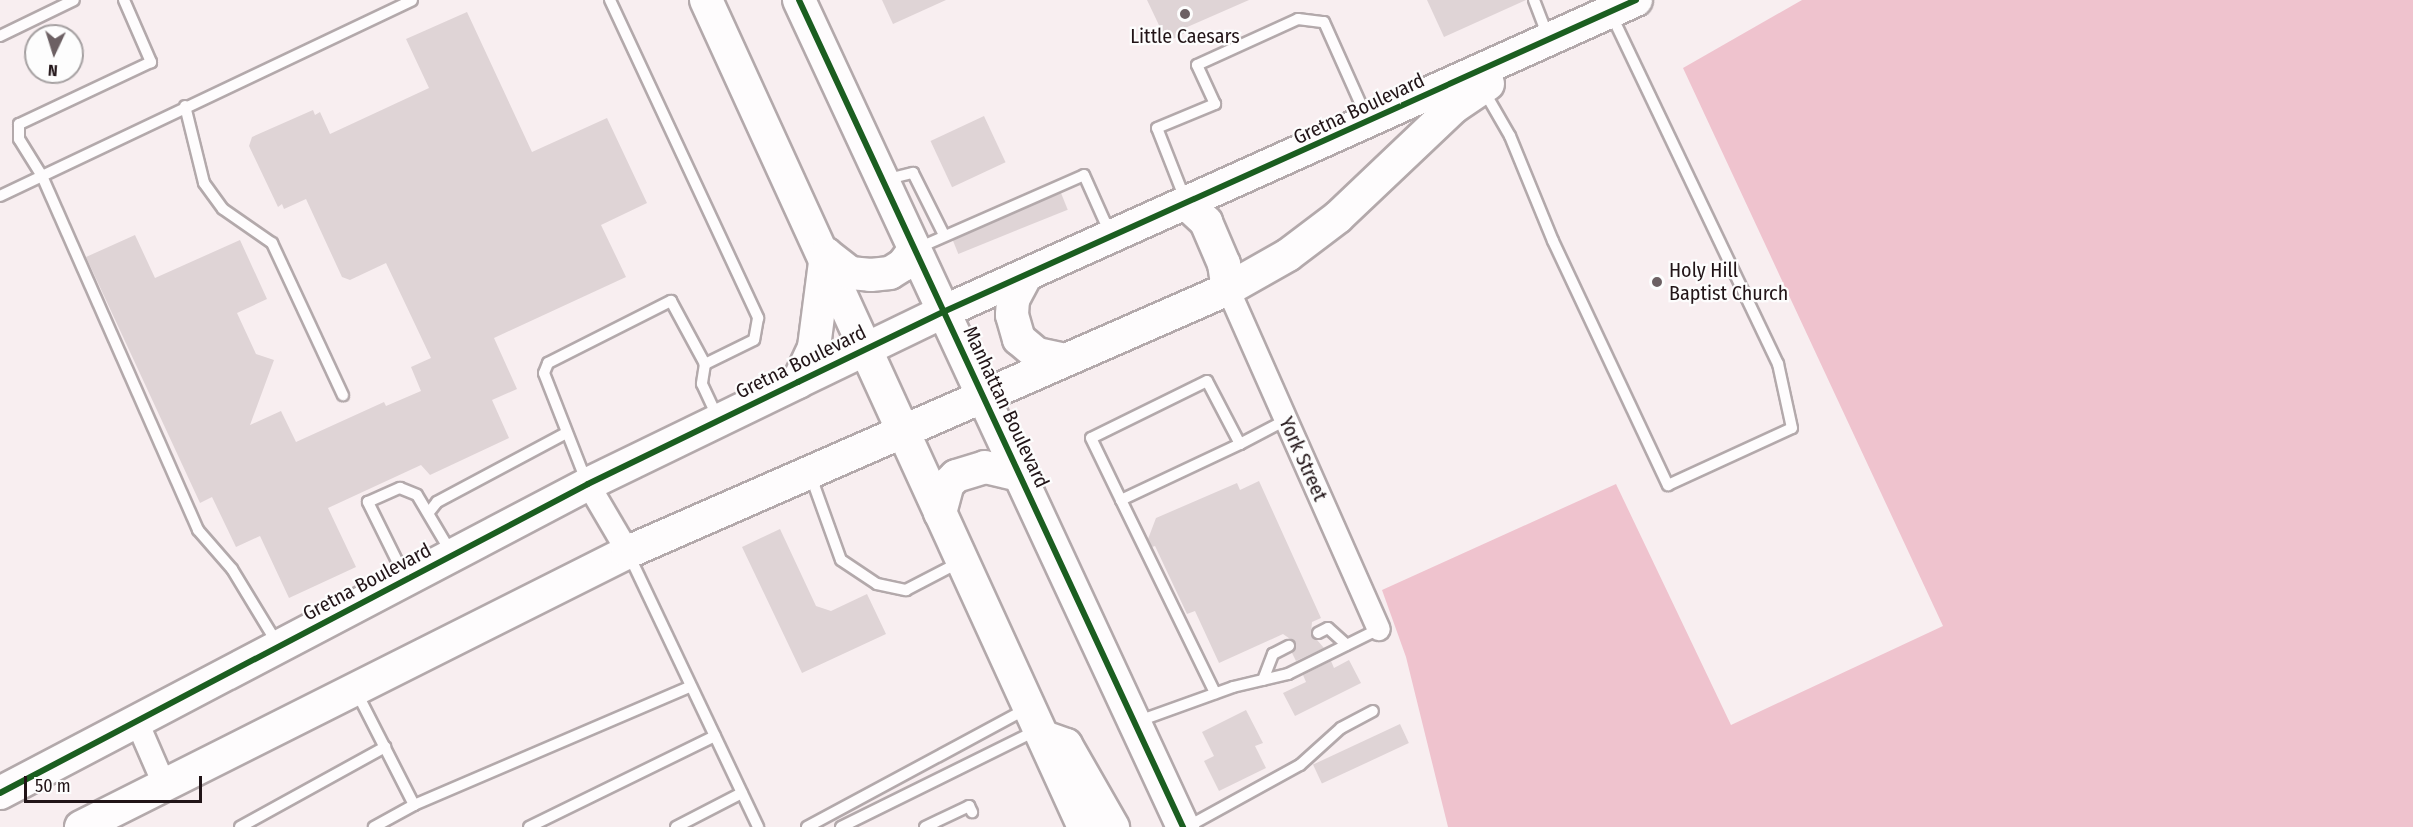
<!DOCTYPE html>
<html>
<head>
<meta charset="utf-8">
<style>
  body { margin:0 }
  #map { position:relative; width:2413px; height:827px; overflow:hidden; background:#f8eef0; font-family:"Fira Sans Condensed",sans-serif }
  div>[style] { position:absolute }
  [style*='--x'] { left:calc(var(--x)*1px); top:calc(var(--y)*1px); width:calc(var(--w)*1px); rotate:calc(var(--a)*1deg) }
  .forest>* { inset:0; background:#efc3ce }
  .building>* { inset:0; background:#dfd4d6; transform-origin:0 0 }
  .roads { filter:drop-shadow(2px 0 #b3a9ab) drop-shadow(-2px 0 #b3a9ab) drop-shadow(0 2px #b3a9ab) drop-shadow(0 -2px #b3a9ab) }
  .lane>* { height:10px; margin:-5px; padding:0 5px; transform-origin:5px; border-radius:5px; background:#fefcfd }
  .street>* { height:22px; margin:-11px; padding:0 11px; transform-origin:11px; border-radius:11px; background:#fefcfd }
  .secondary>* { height:32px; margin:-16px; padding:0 16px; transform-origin:16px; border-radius:16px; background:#fefcfd }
  .cycleway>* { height:6px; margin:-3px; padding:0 3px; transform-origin:3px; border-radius:3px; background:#1b5e20 }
  .dots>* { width:16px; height:16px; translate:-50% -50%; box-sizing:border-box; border:3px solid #fdfdfd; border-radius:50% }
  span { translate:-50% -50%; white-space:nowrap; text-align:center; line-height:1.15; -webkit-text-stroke:4.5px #fdfdfd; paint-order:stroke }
  .poi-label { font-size:20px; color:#211417 }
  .left { translate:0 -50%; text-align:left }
  .street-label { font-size:20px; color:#211417 }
  .north { position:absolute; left:24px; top:24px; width:60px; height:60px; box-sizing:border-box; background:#fdfdfd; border:2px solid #a5a0a1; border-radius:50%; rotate:184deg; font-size:16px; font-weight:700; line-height:24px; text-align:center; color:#211417 }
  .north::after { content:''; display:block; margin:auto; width:21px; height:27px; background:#6c6063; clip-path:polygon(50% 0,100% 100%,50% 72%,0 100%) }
  .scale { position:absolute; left:24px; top:776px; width:178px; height:27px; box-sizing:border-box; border:3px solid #211417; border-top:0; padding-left:8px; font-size:18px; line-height:21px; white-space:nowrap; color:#211417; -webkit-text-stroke:4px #fdfdfd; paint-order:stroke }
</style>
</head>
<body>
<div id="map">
  <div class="forest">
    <div style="clip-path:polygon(1802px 0,2413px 0,2413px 827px,1448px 827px,1406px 657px,1382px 590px,1616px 484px,1731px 725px,1943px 626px,1683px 68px)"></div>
  </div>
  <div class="building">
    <div style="clip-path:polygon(882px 0,946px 0,893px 24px)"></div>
    <div style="clip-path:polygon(1147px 0,1249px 0,1185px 28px,1187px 32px,1167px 42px)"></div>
    <div style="clip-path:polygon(1427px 0,1526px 0,1444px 37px)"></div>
    <div style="clip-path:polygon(467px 12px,532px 152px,607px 118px,647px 203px,601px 225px,626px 277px,494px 338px,517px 389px,492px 400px,509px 438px,430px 475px,421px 465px,328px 508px,356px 567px,289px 598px,260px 536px,236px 547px,212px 497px,200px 503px,86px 257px,135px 235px,155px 278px,240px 240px,267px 299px,237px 313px,256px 354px,274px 360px,250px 425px,281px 411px,296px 442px,384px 402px,386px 406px,421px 391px,411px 367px,431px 358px,386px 263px,350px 280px,342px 277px,306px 199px,284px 209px,282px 204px,278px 207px,249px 146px,252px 137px,313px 110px,315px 115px,320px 112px,330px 134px,429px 88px,406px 39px)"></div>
    <div style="left:984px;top:116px;width:51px;height:59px;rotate:65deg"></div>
    <div style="left:1061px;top:193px;width:18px;height:118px;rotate:68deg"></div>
    <div style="clip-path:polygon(1259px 481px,1321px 618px,1312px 622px,1311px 633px,1324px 648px,1296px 661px,1292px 653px,1296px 643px,1283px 634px,1219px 663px,1195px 611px,1187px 614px,1155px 546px,1152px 547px,1148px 539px,1156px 518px,1237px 483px,1240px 490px)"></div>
    <div style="clip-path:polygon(780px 529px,816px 606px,831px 611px,867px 594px,886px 634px,802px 673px,742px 547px)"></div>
    <div style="clip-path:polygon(1349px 660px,1361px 683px,1295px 716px,1283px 693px,1306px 682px,1303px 675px,1331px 661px,1334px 668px)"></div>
    <div style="clip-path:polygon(1246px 710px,1263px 743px,1255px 746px,1266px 768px,1219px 791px,1204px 761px,1214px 756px,1202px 732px)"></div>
    <div style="left:1400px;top:724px;width:21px;height:96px;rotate:65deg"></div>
  </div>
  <div class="roads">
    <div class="lane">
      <div style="--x:124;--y:0;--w:68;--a:66.5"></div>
      <div style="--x:151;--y:62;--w:146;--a:154.8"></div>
      <div style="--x:19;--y:124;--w:15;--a:90"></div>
      <div style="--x:19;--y:139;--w:44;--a:58.1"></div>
      <div style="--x:42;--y:176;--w:387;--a:66.2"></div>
      <div style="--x:198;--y:530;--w:52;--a:48.9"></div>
      <div style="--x:232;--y:569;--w:87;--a:58.7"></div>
      <div style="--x:610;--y:0;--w:351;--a:65"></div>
      <div style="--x:758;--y:318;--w:22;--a:100"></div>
      <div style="--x:754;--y:340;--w:55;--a:153.9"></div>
      <div style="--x:705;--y:364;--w:20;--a:99"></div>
      <div style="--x:702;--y:384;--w:38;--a:65"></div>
      <div style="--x:1534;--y:0;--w:39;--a:69"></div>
      <div style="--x:0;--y:36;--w:82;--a:-25.9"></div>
      <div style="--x:1484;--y:91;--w:52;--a:60"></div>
      <div style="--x:1510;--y:136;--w:113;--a:67.7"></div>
      <div style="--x:1553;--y:241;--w:270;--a:64.8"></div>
      <div style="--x:1668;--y:485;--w:136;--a:-24.7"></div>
      <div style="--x:1792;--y:428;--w:66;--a:-102.3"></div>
      <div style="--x:1778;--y:364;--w:388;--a:-115.5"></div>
      <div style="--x:185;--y:106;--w:79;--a:76.1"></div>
      <div style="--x:204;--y:183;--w:32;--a:54"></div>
      <div style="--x:223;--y:209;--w:60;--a:34.8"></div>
      <div style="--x:272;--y:243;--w:168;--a:65"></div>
      <div style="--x:884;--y:180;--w:30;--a:-14"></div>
      <div style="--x:913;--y:173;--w:69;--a:63.4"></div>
      <div style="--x:0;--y:196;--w:456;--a:-25.4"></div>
      <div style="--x:1185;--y:199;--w:76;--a:-111.5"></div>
      <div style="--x:1157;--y:128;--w:63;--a:-22.5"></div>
      <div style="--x:1215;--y:104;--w:43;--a:-114.8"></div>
      <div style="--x:1197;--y:65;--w:111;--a:-24.5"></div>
      <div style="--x:1298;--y:19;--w:26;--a:7"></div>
      <div style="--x:1324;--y:22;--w:105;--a:65.9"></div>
      <div style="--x:918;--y:248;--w:181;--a:-23.7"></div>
      <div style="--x:1084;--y:175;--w:64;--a:65.9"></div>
      <div style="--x:1240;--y:444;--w:71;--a:-117.6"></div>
      <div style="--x:1207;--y:381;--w:129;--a:153.8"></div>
      <div style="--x:1091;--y:438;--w:69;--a:64.2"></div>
      <div style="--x:1121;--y:500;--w:132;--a:-25.2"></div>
      <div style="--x:1240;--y:444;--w:52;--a:-27.6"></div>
      <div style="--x:810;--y:474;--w:91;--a:70.2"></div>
      <div style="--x:841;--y:560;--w:43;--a:33.7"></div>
      <div style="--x:877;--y:584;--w:30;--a:12"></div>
      <div style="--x:906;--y:590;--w:61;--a:-27.4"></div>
      <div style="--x:587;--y:483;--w:118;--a:-111.4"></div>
      <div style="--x:544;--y:373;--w:11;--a:-68"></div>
      <div style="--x:548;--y:363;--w:138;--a:-26.8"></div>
      <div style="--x:671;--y:301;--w:72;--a:61.6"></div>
      <div style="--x:1121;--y:500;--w:215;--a:64"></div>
      <div style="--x:430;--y:511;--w:11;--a:-52"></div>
      <div style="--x:437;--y:502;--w:146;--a:-28.1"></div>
      <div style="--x:629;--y:555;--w:301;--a:64.6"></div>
      <div style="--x:405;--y:577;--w:84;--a:-116.3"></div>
      <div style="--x:368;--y:502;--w:35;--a:-24"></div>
      <div style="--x:400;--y:488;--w:18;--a:22"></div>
      <div style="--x:417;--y:495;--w:69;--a:59.3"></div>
      <div style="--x:1318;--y:633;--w:11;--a:-27"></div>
      <div style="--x:1328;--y:628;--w:25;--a:42"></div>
      <div style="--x:1263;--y:680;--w:28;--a:-69"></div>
      <div style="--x:1273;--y:654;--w:18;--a:-27"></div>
      <div style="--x:356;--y:691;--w:128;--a:63"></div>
      <div style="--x:414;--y:805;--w:46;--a:151.2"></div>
      <div style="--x:1136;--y:722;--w:103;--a:-19.8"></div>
      <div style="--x:1233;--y:687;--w:57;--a:-13.3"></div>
      <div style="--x:1288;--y:674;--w:102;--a:-26.3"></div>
      <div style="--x:414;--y:805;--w:301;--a:-23.2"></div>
      <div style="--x:240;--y:827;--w:166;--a:-28.9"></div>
      <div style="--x:529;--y:827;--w:207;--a:-26.1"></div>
      <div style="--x:676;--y:827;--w:74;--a:-27.3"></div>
      <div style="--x:807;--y:827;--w:249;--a:-28.3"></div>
      <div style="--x:841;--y:827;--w:219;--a:-26.3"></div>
      <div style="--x:925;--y:827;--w:49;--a:-25.5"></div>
      <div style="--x:969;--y:806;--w:7;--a:63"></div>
      <div style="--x:1187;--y:827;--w:129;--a:-28.8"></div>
      <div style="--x:1300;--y:765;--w:55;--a:-42.1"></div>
      <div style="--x:1341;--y:728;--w:36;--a:-28"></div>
    </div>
    <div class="street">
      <div style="--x:1228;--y:289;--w:372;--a:66.1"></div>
      <div style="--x:588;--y:484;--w:79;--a:59.5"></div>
      <div style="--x:137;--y:722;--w:68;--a:66.5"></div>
    </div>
    <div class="secondary">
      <div style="--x:706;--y:0;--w:909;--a:65.44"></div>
      <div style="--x:799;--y:0;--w:912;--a:65.09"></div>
      <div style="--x:1188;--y:205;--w:25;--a:43"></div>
      <div style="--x:1206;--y:222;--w:46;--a:66.8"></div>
      <div style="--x:1224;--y:264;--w:25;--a:81"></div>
      <div style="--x:1024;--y:279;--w:24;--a:118"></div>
      <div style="--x:1013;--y:300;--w:15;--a:94"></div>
      <div style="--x:1012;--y:315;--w:25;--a:74"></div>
      <div style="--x:1019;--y:339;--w:23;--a:40"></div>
      <div style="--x:1037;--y:354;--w:25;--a:12"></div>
      <div style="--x:798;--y:382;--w:38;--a:-65"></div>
      <div style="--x:814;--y:347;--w:94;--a:-82.6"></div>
      <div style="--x:826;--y:254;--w:31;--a:38"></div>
      <div style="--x:850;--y:273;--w:21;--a:5"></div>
      <div style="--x:871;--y:275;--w:19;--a:-6"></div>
      <div style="--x:890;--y:273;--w:15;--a:-32"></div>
      <div style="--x:903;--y:265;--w:19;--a:-54"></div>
      <div style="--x:940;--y:513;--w:30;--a:-75"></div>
      <div style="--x:948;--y:484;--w:11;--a:-45"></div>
      <div style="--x:956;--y:476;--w:30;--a:-17"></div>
      <div style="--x:985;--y:467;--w:36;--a:13"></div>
      <div style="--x:1049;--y:739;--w:18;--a:19"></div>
      <div style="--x:1066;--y:745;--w:95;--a:60.2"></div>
      <div style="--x:0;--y:793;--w:664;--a:-27.72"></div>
      <div style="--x:588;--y:484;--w:233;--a:-25.9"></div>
      <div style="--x:798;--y:382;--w:161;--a:-25.8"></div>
      <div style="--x:943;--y:312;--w:760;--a:-24.24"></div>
      <div style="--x:81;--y:827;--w:612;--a:-26.69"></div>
      <div style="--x:628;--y:552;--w:655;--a:-23.67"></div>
      <div style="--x:1228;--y:289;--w:69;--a:-29.5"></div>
      <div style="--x:1288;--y:255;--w:63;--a:-37.2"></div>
      <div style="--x:1338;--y:217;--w:160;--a:-43.5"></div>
      <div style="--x:1454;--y:107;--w:41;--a:-34.1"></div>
    </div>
  </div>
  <div class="cycleway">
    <div style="--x:799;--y:0;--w:912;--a:65.09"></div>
    <div style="--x:0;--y:793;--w:664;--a:-27.72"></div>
    <div style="--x:588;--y:484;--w:233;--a:-25.9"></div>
    <div style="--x:798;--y:382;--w:161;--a:-25.8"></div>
    <div style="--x:943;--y:312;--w:760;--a:-24.24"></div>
  </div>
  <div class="dots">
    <div style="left:1185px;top:14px;background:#6c6063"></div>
    <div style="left:1657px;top:282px;background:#6c6063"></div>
  </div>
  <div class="poi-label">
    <span style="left:1185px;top:36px">Little Caesars</span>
    <span class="left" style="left:1669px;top:282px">Holy Hill<br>Baptist Church</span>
  </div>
  <div class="street-label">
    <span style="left:1359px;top:109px;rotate:-25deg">Gretna Boulevard</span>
    <span style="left:801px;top:362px;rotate:-26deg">Gretna Boulevard</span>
    <span style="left:1006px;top:407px;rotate:65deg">Manhattan Boulevard</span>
    <span style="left:1303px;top:459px;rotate:66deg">York Street</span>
    <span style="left:367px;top:582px;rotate:-28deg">Gretna Boulevard</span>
  </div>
  <div class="north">N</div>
  <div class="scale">50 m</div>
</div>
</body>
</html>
